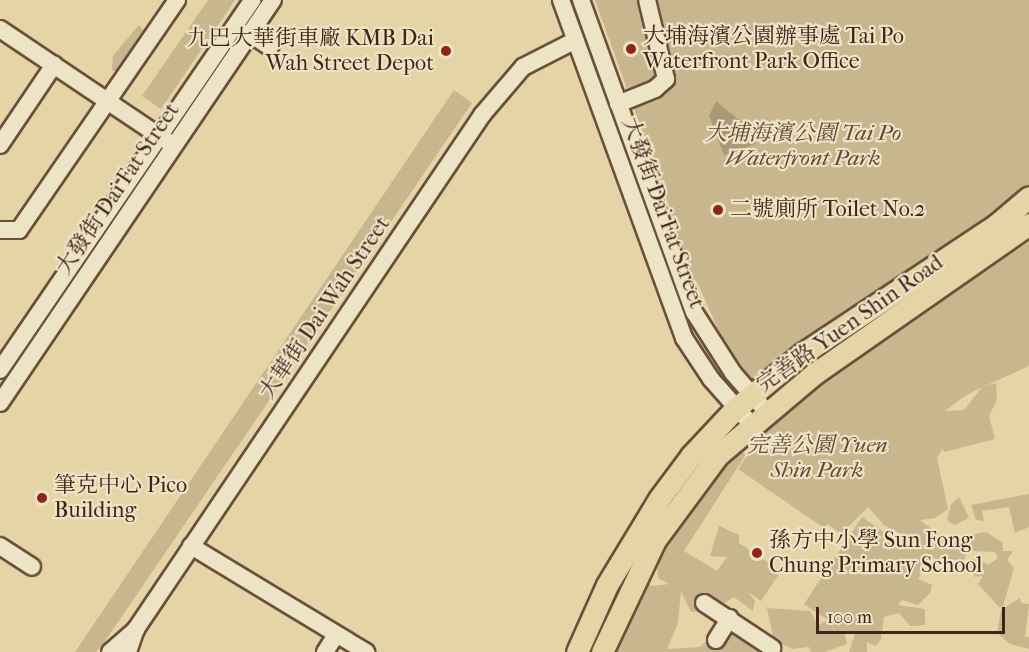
<!DOCTYPE html>
<html>
<head>
<meta charset="utf-8">
<style>
  body { margin:0 }
  #map { position:relative; width:1029px; height:652px; overflow:hidden; background:#e4d4a6; font-family:"IM FELL French Canon","Noto Serif TC",serif }
  div>[style] { position:absolute }
  [style*='--x'] { left:calc(var(--x)*1px); top:calc(var(--y)*1px); width:calc(var(--w)*1px); rotate:calc(var(--a)*1deg) }
  .green>* { inset:0; background:#c8b68e }
  .water>* { inset:0; background:#ad9875 }
  .roads { filter:drop-shadow(2px 0 #6a503b) drop-shadow(-2px 0 #6a503b) drop-shadow(0 2px #6a503b) drop-shadow(0 -2px #6a503b) }
  .minor>* { height:16px; margin:-8px; padding:0 8px; transform-origin:8px; border-radius:8px; background:#ede3c5 }
  .major>* { height:21px; margin:-10.5px; padding:0 10.5px; transform-origin:10.5px; border-radius:10.5px; background:#e4d4a6 }
  .dots>* { width:16px; height:16px; translate:-50% -50%; box-sizing:border-box; border:3px solid #ede3c5; border-radius:50% }
  span { translate:-50% -50%; white-space:nowrap; text-align:center; line-height:1.15; -webkit-text-stroke:4.5px #ede3c5; paint-order:stroke }
  .poi-label { font-size:22px; color:#412417 }
  .left { translate:0 -50%; text-align:left }
  .right { translate:-100% -50%; text-align:right }
  .park-label { font-size:22px; color:#634835; font-style:italic }
  .street-label { font-size:22px; color:#412417 }
  .scale { position:absolute; left:816px; top:607px; width:189px; height:27px; box-sizing:border-box; border:3px solid #412417; border-top:0; padding-left:8px; font-size:18px; line-height:21px; white-space:nowrap; color:#412417; -webkit-text-stroke:4px #ede3c5; paint-order:stroke }
</style>
</head>
<body>
<div id="map">
  <div class="green">
    <div style="clip-path:polygon(208px 0,235px 0,161px 109px,142px 96px)"></div>
    <div style="clip-path:polygon(595px 0,1029px 0,1029px 201px,753px 395px,723px 371px,719px 331px,697px 282px,681px 267px,671px 242px,675px 222px)"></div>
    <div style="clip-path:polygon(139px 25px,153px 43px,131px 79px,112px 70px,113px 56px)"></div>
    <div style="clip-path:polygon(454px 90px,472px 103px,103px 644px,96px 652px,75px 652px)"></div>
    <div style="clip-path:polygon(evenodd,1029px 242px,1029px 366px,985px 386px,996px 383px,997px 400px,989px 416px,995px 439px,944px 452px,943px 448px,937px 458px,948px 509px,935px 518px,920px 520px,943px 538px,967px 539px,966px 555px,963px 561px,948px 559px,944px 566px,932px 556px,918px 579px,932px 585px,930px 593px,918px 605px,902px 600px,898px 605px,925px 609px,925px 625px,910px 626px,899px 613px,884px 617px,881px 639px,876px 646px,867px 642px,867px 652px,849px 652px,855px 634px,844px 630px,847px 644px,825px 652px,811px 652px,809px 647px,792px 649px,774px 640px,767px 608px,810px 611px,818px 625px,826px 621px,835px 625px,804px 604px,862px 517px,903px 545px,906px 537px,884px 525px,868px 507px,841px 534px,828px 524px,824px 528px,738px 469px,768px 427px,894px 328px,1029px 242px,982px 387px,964px 410px,945px 411px,965px 396px,982px 387px)"></div>
    <div style="clip-path:polygon(736px 450px,746px 454px,684px 551px,717px 571px,727px 557px,710px 556px,719px 526px,739px 535px,739px 543px,781px 571px,761px 601px,748px 592px,755px 601px,753px 611px,734px 597px,713px 610px,691px 612px,681px 591px,678px 623px,667px 649px,700px 647px,722px 626px,758px 626px,765px 652px,605px 652px,636px 576px,652px 586px,669px 584px,658px 578px,656px 546px,699px 482px,709px 490px)"></div>
    <div style="clip-path:polygon(1029px 494px,1029px 527px,1015px 533px,1009px 507px,982px 511px,984px 521px,976px 520px,971px 505px)"></div>
    <div style="clip-path:polygon(959px 497px,969px 518px,954px 525px,947px 520px,951px 504px)"></div>
    <div style="clip-path:polygon(986px 532px,1002px 542px,1003px 551px,1013px 551px,1007px 560px,1014px 568px,1003px 606px,999px 607px,978px 584px,983px 576px,975px 577px,969px 562px,976px 557px,988px 565px,998px 558px,995px 552px,972px 551px,969px 535px)"></div>
    <div style="clip-path:polygon(1020px 598px,1021px 603px,1029px 604px,1025px 637px,1029px 637px,1029px 649px,1010px 644px,997px 633px,1001px 610px)"></div>
  </div>
  <div class="water">
    <div style="clip-path:polygon(716px 101px,744px 124px,756px 144px,724px 155px,709px 116px)"></div>
  </div>
  <div class="roads">
    <div class="minor">
      <div style="--x:561;--y:0;--w:360;--a:70"></div>
      <div style="--x:684;--y:338;--w:49;--a:56.6"></div>
      <div style="--x:711;--y:379;--w:60;--a:48.4"></div>
      <div style="--x:581;--y:0;--w:332;--a:70.1"></div>
      <div style="--x:694;--y:312;--w:72;--a:57.4"></div>
      <div style="--x:733;--y:373;--w:50;--a:49"></div>
      <div style="--x:0;--y:29;--w:202;--a:33.9"></div>
      <div style="--x:250;--y:34;--w:24;--a:33"></div>
      <div style="--x:618;--y:104;--w:40;--a:-22"></div>
      <div style="--x:655;--y:89;--w:15;--a:-42"></div>
      <div style="--x:666;--y:79;--w:81;--a:-103.5"></div>
      <div style="--x:0;--y:145;--w:97;--a:-56"></div>
      <div style="--x:0;--y:230;--w:19;--a:0"></div>
      <div style="--x:19;--y:230;--w:279;--a:-55.5"></div>
      <div style="--x:0;--y:370;--w:448;--a:-55.7"></div>
      <div style="--x:0;--y:403;--w:487;--a:-55.9"></div>
      <div style="--x:0;--y:546;--w:38;--a:33"></div>
      <div style="--x:191;--y:546;--w:205;--a:31.2"></div>
      <div style="--x:704;--y:603;--w:82;--a:33.5"></div>
      <div style="--x:716;--y:640;--w:26;--a:-58"></div>
      <div style="--x:110;--y:652;--w:35;--a:-41"></div>
      <div style="--x:128;--y:652;--w:24;--a:-71"></div>
      <div style="--x:136;--y:629;--w:620;--a:-56.05"></div>
      <div style="--x:482;--y:115;--w:63;--a:-49.5"></div>
      <div style="--x:523;--y:67;--w:59;--a:-27"></div>
      <div style="--x:325;--y:652;--w:20;--a:-57"></div>
    </div>
    <div class="major">
      <div style="--x:577;--y:652;--w:73;--a:-65.9"></div>
      <div style="--x:607;--y:585;--w:100;--a:-58.8"></div>
      <div style="--x:659;--y:499;--w:54;--a:-53.3"></div>
      <div style="--x:691;--y:456;--w:64;--a:-46.9"></div>
      <div style="--x:735;--y:409;--w:87;--a:-39.4"></div>
      <div style="--x:802;--y:354;--w:233;--a:-33.6"></div>
      <div style="--x:996;--y:225;--w:43;--a:-40.3"></div>
      <div style="--x:602;--y:652;--w:124;--a:-64.7"></div>
      <div style="--x:655;--y:540;--w:106;--a:-53.5"></div>
      <div style="--x:718;--y:455;--w:126;--a:-40.2"></div>
      <div style="--x:814;--y:374;--w:262;--a:-34.9"></div>
    </div>
  </div>
  <div class="dots">
    <div style="left:631px;top:49px;background:#8f2418"></div>
    <div style="left:446px;top:51px;background:#8f2418"></div>
    <div style="left:718px;top:210px;background:#8f2418"></div>
    <div style="left:42px;top:498px;background:#8f2418"></div>
    <div style="left:757px;top:553px;background:#8f2418"></div>
  </div>
  <div class="poi-label">
    <span class="left" style="left:643px;top:49px">大埔海濱公園辦事處 Tai Po<br>Waterfront Park Office</span>
    <span class="right" style="left:434px;top:51px">九巴大華街車廠 KMB Dai<br>Wah Street Depot</span>
    <span class="left" style="left:730px;top:210px">二號廁所 Toilet No.2</span>
    <span class="left" style="left:54px;top:498px">筆克中心 Pico<br>Building</span>
    <span class="left" style="left:769px;top:553px">孫方中小學 Sun Fong<br>Chung Primary School</span>
  </div>
  <div class="park-label">
    <span style="left:803px;top:146px">大埔海濱公園 Tai Po<br>Waterfront Park</span>
    <span style="left:817px;top:458px">完善公園 Yuen<br>Shin Park</span>
  </div>
  <div class="street-label">
    <span style="left:118px;top:189px;rotate:-56deg">大發街 Dai Fat Street</span>
    <span style="left:663px;top:213px;rotate:70deg">大發街 Dai Fat Street</span>
    <span style="left:325px;top:308px;rotate:-56deg">大華街 Dai Wah Street</span>
    <span style="left:850px;top:324px;rotate:-35deg">完善路 Yuen Shin Road</span>
  </div>
  <div class="scale">100 m</div>
</div>
</body>
</html>
